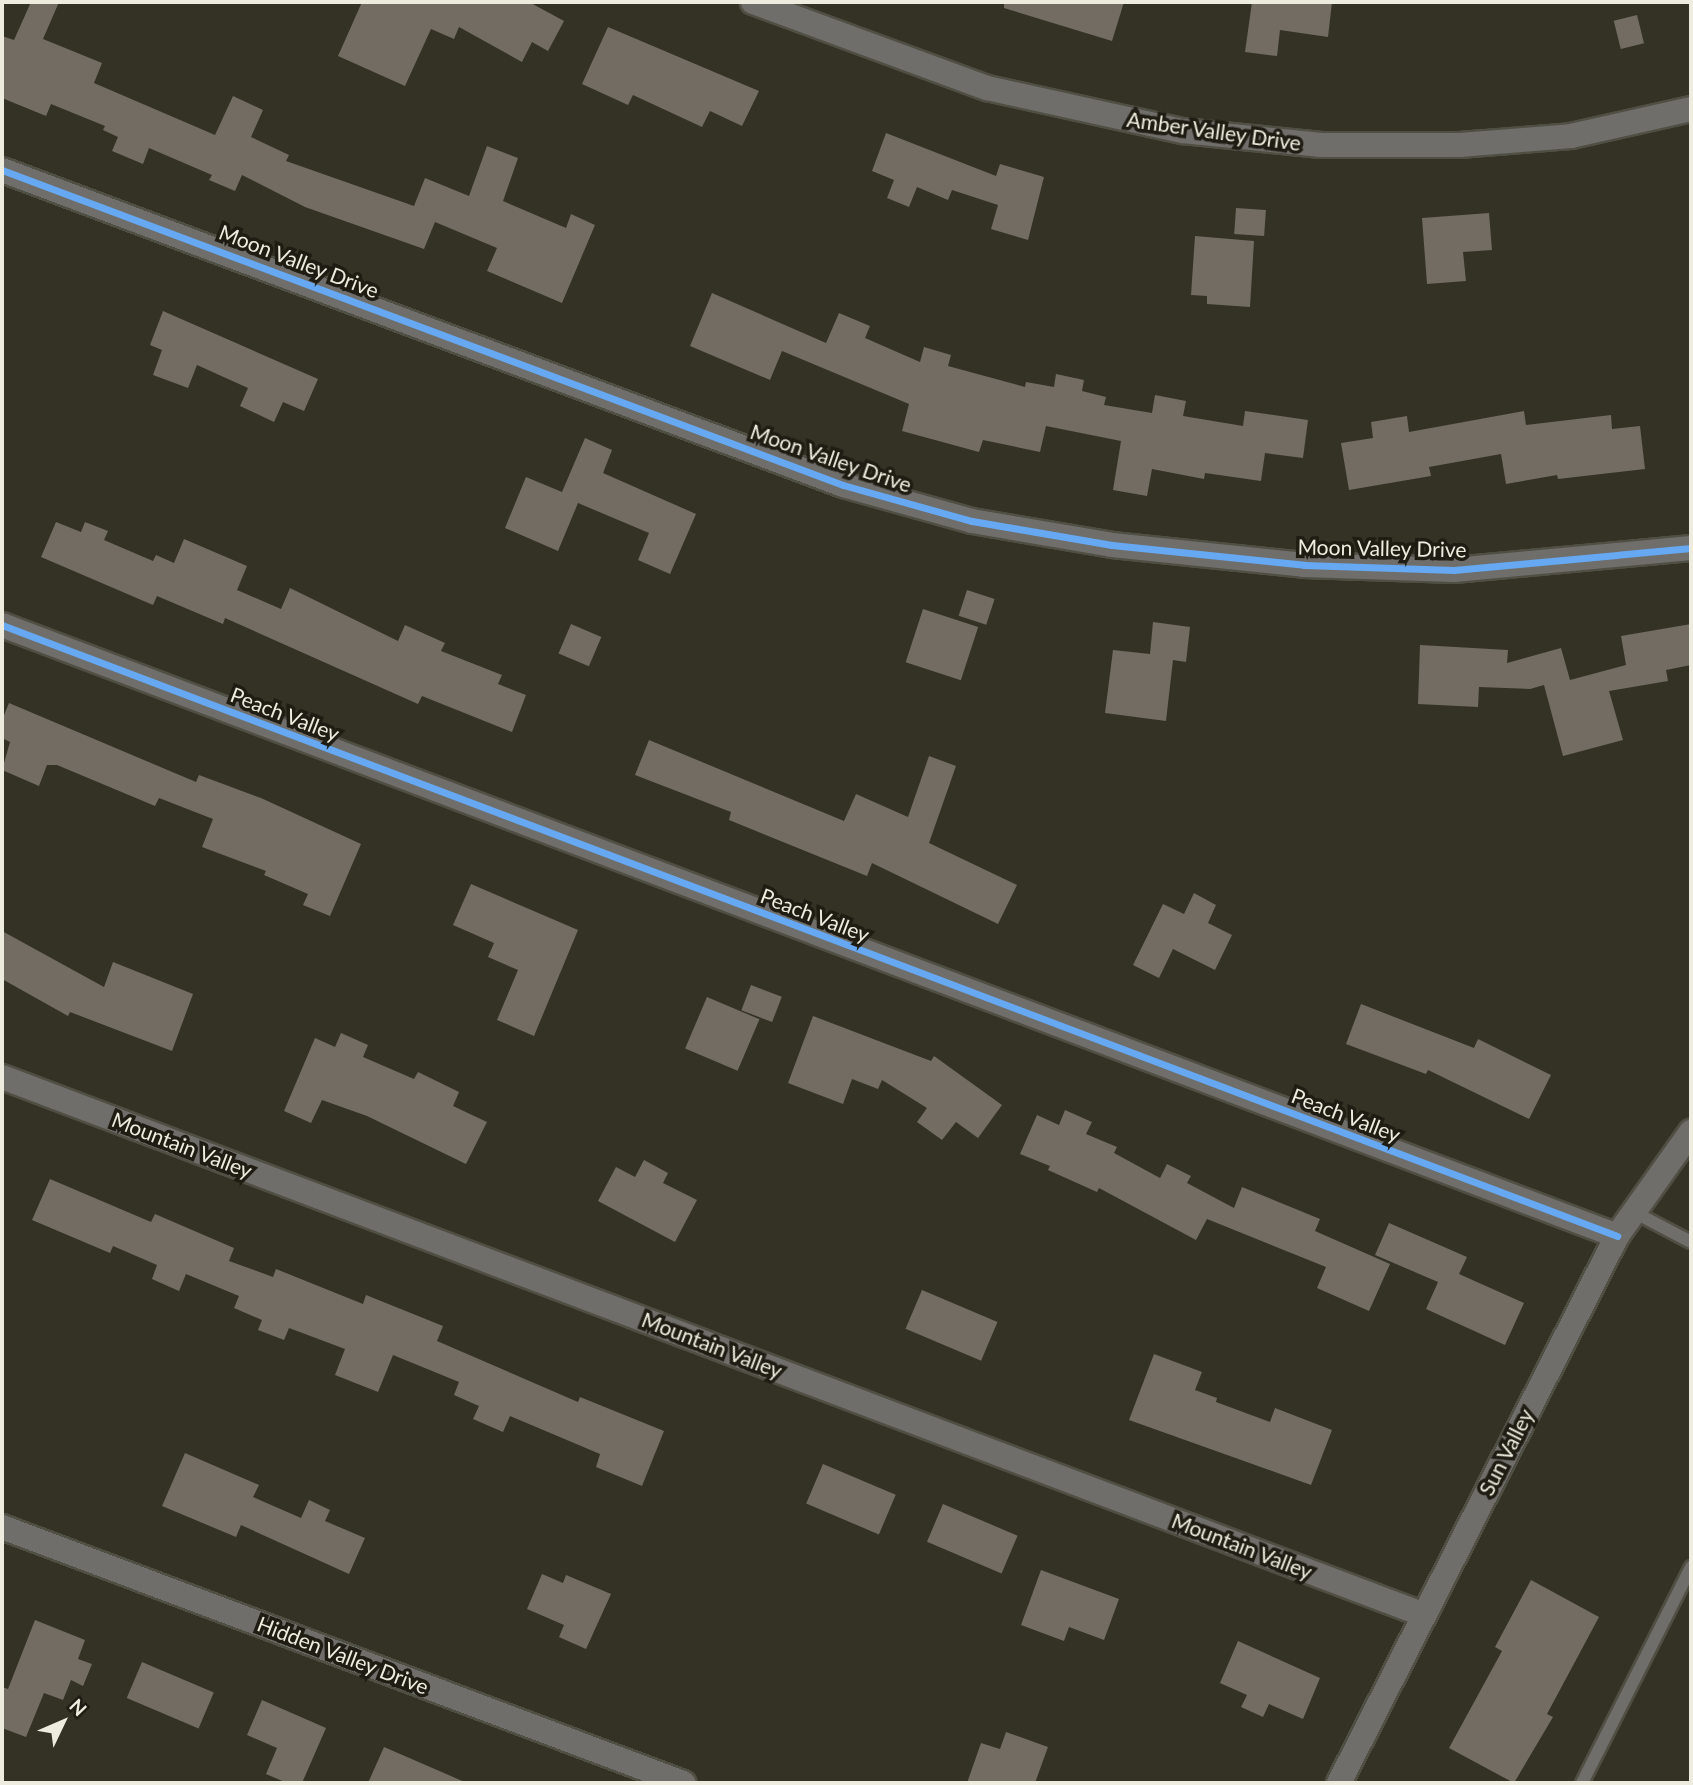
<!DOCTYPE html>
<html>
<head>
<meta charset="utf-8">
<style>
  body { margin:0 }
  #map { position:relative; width:1693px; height:1785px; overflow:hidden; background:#343225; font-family:Lato,sans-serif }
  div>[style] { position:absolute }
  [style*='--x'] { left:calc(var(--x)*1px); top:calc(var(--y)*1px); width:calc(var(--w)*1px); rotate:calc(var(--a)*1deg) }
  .building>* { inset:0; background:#726c63; transform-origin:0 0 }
  .roads { filter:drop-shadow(2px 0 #504f44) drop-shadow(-2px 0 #504f44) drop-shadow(0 2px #504f44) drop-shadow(0 -2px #504f44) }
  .lane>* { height:12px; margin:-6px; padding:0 6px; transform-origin:6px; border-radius:6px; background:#706e6a }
  .street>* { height:24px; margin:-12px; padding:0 12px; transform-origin:12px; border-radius:12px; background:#706e6a }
  .cycleway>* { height:7px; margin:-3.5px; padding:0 3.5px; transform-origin:3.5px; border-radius:3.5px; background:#66a8f1 }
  span { translate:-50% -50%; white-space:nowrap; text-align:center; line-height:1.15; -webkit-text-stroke:7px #1f1d13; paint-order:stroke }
  .street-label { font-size:21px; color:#eeecde }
  .frame { position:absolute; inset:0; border:4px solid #eeecde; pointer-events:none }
  .north { position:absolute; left:28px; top:1687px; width:70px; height:70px; -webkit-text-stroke:5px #1f1d13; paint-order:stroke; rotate:46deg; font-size:19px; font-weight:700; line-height:28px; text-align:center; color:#eeecde }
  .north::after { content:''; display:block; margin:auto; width:24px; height:32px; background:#eeecde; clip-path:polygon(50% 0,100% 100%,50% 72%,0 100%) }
</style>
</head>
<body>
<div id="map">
  <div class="building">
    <div style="clip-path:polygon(31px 2px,59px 2px,43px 39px,102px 63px,94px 83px,215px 135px,233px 96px,263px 110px,251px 137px,289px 155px,286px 161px,414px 206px,425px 178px,469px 196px,487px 146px,518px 158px,503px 201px,566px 228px,571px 214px,595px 225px,562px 303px,487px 271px,497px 248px,435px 222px,424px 249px,305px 207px,242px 175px,235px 191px,209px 180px,212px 175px,149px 148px,143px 164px,112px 151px,118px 137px,103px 130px,105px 126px,51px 104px,46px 116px,2px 98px,2px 36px,14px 40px)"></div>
    <div style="clip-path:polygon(362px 2px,529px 2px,564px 21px,548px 51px,532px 42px,522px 62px,459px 27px,454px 39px,431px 29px,405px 86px,338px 56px)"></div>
    <div style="clip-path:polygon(1004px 2px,1124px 2px,1112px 41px,1004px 8px)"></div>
    <div style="clip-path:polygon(1252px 2px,1332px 2px,1328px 37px,1280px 30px,1277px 56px,1245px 52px)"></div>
    <div style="left:1637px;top:15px;width:29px;height:24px;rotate:76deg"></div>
    <div style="clip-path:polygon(608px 27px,759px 91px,742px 126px,710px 111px,702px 127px,633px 95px,628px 105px,582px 84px)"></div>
    <div style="clip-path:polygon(886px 133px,996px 176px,1000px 164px,1044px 177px,1028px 240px,991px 229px,998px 205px,952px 190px,948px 200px,917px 187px,909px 207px,887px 198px,894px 180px,872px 171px)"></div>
    <div style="left:1236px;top:208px;width:30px;height:26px;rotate:4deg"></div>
    <div style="clip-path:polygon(1489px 213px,1492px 250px,1463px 252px,1466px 281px,1427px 284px,1422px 218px)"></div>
    <div style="clip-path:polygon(1195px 236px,1254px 241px,1250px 307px,1207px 304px,1207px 296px,1191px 295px)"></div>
    <div style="clip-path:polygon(712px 293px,826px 343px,839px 313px,870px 326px,865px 338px,920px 362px,924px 347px,951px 355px,948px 366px,1025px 387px,1026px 382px,1054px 387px,1056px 374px,1084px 380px,1082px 391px,1106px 397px,1104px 405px,1152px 413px,1155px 395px,1186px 401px,1183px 416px,1243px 426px,1245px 411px,1308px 420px,1303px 458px,1265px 453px,1261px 481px,1205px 473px,1204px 479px,1152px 469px,1147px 496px,1113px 490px,1121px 441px,1046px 426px,1040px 452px,983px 440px,979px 452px,902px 431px,909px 404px,782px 351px,770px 380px,690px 346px)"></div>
    <div style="clip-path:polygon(163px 311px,318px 379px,304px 411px,283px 402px,274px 422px,240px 406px,248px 388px,197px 365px,188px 388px,153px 375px,162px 350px,150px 345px)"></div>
    <div style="clip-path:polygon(1524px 411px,1526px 425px,1611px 415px,1612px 429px,1640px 426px,1645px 469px,1558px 479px,1557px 475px,1506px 484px,1501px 454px,1429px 467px,1431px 476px,1349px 490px,1341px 443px,1373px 438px,1371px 422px,1407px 416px,1409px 432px)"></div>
    <div style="clip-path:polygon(585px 438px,612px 450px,603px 473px,696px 514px,670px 574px,638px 560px,649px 533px,578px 503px,558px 551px,505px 528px,526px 477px,562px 492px)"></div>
    <div style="clip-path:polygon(56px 522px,81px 532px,85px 522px,108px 531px,104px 540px,153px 561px,156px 555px,174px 563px,184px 539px,247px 566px,237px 590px,281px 609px,290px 588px,398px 641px,405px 625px,445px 643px,441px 651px,502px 675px,498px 684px,526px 695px,512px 732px,422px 696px,418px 704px,225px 618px,223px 624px,157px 596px,153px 605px,41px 557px)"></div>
    <div style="left:967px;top:590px;width:29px;height:27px;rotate:18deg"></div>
    <div style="left:923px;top:609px;width:58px;height:56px;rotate:18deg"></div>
    <div style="clip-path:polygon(1153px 622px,1190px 627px,1186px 662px,1173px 660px,1166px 721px,1105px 713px,1113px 650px,1150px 654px)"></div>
    <div style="left:571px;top:624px;width:33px;height:32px;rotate:23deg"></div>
    <div style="clip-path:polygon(1691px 624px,1691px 665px,1666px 670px,1668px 681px,1609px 691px,1623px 740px,1563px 756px,1544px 685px,1530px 689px,1479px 687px,1478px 707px,1418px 704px,1420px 645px,1508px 650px,1507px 663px,1561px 648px,1570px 680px,1626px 665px,1621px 636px)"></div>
    <div style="clip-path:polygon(9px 703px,196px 782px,199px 775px,261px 798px,361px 844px,330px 916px,303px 905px,308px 894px,264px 875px,266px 871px,202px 847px,213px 819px,159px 798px,155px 806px,57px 765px,47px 765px,39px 786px,2px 770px,10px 742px,2px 738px,2px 720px)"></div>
    <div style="clip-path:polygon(649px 740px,844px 821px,856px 794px,908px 817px,929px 756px,956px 766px,929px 843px,1017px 885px,998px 924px,872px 863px,867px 876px,729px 820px,731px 812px,635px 775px)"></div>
    <div style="clip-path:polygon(471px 884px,578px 930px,534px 1036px,497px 1020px,518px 970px,488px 957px,494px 943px,453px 925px)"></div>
    <div style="clip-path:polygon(1194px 893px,1216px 905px,1208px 923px,1232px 935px,1215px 970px,1173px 949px,1159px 978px,1133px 965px,1163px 904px,1184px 914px)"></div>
    <div style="clip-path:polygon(2px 931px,104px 987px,113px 962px,193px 994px,172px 1051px,70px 1012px,68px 1016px,2px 979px)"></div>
    <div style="left:751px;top:985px;width:33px;height:27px;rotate:21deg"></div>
    <div style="left:707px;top:997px;width:57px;height:56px;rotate:23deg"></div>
    <div style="clip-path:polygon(1361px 1004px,1474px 1048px,1478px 1039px,1551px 1075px,1529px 1119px,1428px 1070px,1426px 1074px,1346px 1044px)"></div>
    <div style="clip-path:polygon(813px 1016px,931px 1061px,934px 1056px,1002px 1105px,978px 1138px,956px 1122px,942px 1140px,917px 1122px,927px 1108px,882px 1080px,878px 1089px,852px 1079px,843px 1104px,788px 1083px)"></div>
    <div style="clip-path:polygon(341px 1033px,368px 1045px,363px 1057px,414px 1079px,418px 1072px,459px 1092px,453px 1106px,487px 1122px,466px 1164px,367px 1116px,322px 1100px,311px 1123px,284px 1111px,315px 1038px,335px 1047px)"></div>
    <div style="clip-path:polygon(1065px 1110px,1092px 1122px,1086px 1134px,1117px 1147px,1114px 1153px,1160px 1178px,1167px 1164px,1191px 1176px,1187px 1183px,1234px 1208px,1242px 1187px,1320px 1219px,1315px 1231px,1390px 1264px,1369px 1311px,1317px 1288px,1326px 1267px,1207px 1219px,1196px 1240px,1099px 1188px,1097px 1192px,1048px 1170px,1050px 1166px,1020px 1154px,1037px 1115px,1059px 1125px)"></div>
    <div style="clip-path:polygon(644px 1160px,668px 1173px,663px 1183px,697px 1200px,675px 1242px,598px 1201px,616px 1167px,635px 1177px)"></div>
    <div style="clip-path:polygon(50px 1179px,151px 1222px,155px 1214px,234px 1248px,229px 1261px,273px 1277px,276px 1269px,363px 1304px,366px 1295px,443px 1326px,437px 1341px,578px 1402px,580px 1397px,664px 1431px,642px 1486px,596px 1467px,600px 1454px,510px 1416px,503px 1432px,473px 1419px,479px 1406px,454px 1395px,459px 1382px,393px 1355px,378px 1392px,335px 1375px,345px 1349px,289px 1328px,284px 1340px,258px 1330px,262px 1320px,234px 1308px,239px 1296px,186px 1274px,179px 1291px,152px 1279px,157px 1265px,113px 1246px,110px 1253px,32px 1220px)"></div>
    <div style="clip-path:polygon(1389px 1223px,1467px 1257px,1459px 1274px,1524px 1303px,1505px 1345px,1426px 1309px,1438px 1282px,1375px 1255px)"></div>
    <div style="left:922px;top:1290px;width:82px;height:42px;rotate:23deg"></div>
    <div style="clip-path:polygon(1154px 1354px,1202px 1372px,1195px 1390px,1217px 1398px,1216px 1402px,1270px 1422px,1275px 1408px,1332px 1430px,1311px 1485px,1129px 1420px)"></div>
    <div style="clip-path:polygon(185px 1453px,259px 1485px,253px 1497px,301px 1518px,309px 1500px,330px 1510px,325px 1521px,365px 1538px,349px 1574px,241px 1525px,236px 1537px,162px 1506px)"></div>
    <div style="left:823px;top:1464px;width:79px;height:43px;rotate:23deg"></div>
    <div style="left:943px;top:1504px;width:81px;height:41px;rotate:23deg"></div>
    <div style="clip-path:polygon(1041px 1570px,1119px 1599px,1104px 1640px,1069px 1627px,1064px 1641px,1021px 1625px)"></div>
    <div style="clip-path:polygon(542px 1574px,563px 1583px,566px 1575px,611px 1594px,586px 1649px,559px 1637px,564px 1625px,527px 1609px)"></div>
    <div style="clip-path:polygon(1531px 1580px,1599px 1617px,1547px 1714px,1553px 1717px,1514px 1783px,1449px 1748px,1502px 1651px,1495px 1647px)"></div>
    <div style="clip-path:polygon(35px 1620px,85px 1640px,78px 1659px,92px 1664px,83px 1686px,71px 1680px,63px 1700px,44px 1693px,26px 1737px,2px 1728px,2px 1687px,8px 1689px)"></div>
    <div style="clip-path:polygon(1238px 1641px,1320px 1678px,1303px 1719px,1269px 1704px,1263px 1717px,1241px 1707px,1247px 1695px,1220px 1683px)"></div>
    <div style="left:142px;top:1662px;width:78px;height:39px;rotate:23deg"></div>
    <div style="clip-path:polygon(262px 1700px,326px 1728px,302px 1783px,287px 1783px,266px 1774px,277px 1748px,247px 1735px)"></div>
    <div style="clip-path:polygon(1006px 1732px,1048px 1747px,1035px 1783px,967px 1783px,981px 1743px,1000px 1749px)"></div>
    <div style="clip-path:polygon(384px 1747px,467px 1783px,368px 1783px)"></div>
  </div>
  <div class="roads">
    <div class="lane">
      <div style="--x:1634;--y:1212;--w:64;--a:27.8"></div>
      <div style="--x:1582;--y:1783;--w:242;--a:-63.2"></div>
    </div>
    <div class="street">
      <div style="--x:753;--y:2;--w:249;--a:20.2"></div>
      <div style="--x:987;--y:88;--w:201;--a:12.4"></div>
      <div style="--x:1183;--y:131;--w:139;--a:5.8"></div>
      <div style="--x:1321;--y:145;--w:139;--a:0"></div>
      <div style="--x:1460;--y:145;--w:111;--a:-4.6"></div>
      <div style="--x:1571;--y:136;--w:123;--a:-12.7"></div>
      <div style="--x:2;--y:170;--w:898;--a:20.53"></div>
      <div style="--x:843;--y:485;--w:134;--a:15.6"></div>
      <div style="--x:972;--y:521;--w:142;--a:9.7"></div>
      <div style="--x:1112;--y:545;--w:193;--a:5.9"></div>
      <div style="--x:1304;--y:565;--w:150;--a:1.9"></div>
      <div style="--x:1454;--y:570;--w:238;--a:-5.3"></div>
      <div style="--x:2;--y:625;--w:1727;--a:20.72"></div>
      <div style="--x:2;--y:1077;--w:1518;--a:20.72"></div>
      <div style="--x:2;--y:1527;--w:728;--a:20.6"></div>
      <div style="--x:1339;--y:1783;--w:614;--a:-63.06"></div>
      <div style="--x:1617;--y:1236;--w:128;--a:-54.6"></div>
    </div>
  </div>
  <div class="cycleway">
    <div style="--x:2;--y:170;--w:898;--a:20.53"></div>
    <div style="--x:843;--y:485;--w:134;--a:15.6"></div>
    <div style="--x:972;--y:521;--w:142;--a:9.7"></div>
    <div style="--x:1112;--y:545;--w:193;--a:5.9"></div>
    <div style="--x:1304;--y:565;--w:150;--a:1.9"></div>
    <div style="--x:1454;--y:570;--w:238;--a:-5.3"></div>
    <div style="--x:2;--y:625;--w:1727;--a:20.72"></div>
  </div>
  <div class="street-label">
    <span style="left:1214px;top:131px;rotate:8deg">Amber Valley Drive</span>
    <span style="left:299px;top:261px;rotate:21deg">Moon Valley Drive</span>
    <span style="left:831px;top:458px;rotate:19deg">Moon Valley Drive</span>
    <span style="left:1382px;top:548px;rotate:1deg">Moon Valley Drive</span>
    <span style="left:285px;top:714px;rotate:21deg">Peach Valley</span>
    <span style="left:815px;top:915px;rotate:21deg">Peach Valley</span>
    <span style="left:1346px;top:1115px;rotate:21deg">Peach Valley</span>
    <span style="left:182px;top:1145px;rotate:21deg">Mountain Valley</span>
    <span style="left:712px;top:1345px;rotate:21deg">Mountain Valley</span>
    <span style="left:1506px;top:1452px;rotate:-63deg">Sun Valley</span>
    <span style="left:1242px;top:1546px;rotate:21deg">Mountain Valley</span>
    <span style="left:343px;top:1655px;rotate:21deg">Hidden Valley Drive</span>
  </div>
  <div class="frame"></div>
  <div class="north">N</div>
</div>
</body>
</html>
